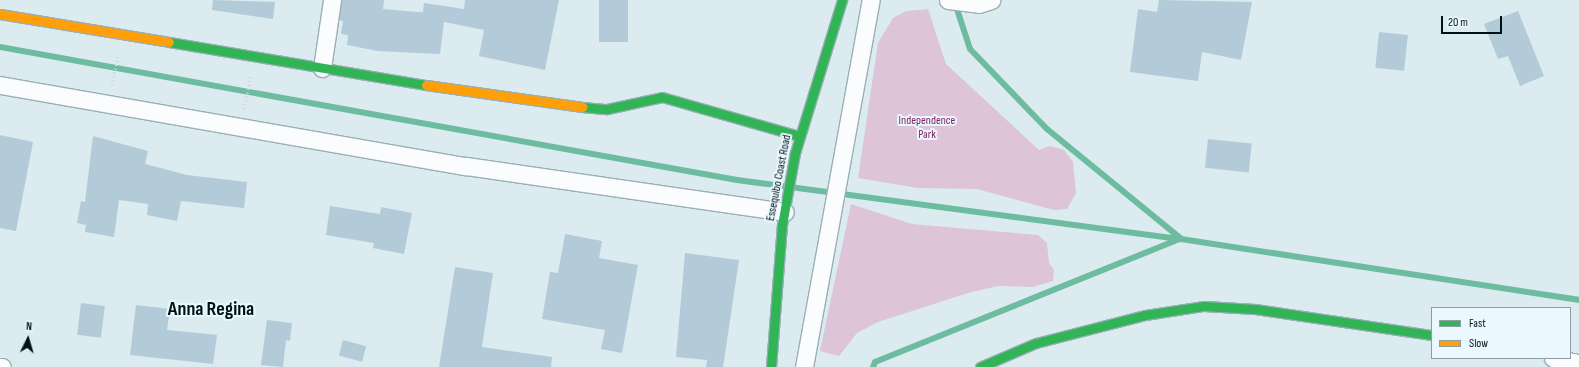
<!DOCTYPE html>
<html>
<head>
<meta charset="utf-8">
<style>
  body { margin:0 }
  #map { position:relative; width:1579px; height:367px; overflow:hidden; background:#dbebf0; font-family:"Sofia Sans Condensed",sans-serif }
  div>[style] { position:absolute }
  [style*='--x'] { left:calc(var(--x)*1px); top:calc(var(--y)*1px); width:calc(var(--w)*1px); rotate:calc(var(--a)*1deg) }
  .green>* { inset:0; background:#ddc4d9 }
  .stream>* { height:6px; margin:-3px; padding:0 3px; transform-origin:3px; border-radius:3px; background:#6dbc9f }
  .building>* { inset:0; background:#b3cbd8; transform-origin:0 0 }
  .path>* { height:2.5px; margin-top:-1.25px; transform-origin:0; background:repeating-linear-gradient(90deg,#cfd5d6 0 1px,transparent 0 4px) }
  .roads { filter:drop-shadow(1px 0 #99afb6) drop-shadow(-1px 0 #99afb6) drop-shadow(0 1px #99afb6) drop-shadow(0 -1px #99afb6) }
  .street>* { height:17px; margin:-8.5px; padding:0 8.5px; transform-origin:8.5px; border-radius:8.5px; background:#fafcfd }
  .fast>* { height:9px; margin:-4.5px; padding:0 4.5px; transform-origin:4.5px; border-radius:4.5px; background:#30b455 }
  .slow>* { height:9px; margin:-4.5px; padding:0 4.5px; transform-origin:4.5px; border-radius:4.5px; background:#ff9f0a }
  span { translate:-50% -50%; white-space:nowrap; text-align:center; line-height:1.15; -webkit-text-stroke:4px #ebf9ff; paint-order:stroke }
  .park-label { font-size:12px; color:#822365 }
  .street-label { font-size:12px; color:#001219 }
  .town-label { font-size:20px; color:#001219; font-weight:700 }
  .legend { position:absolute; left:1431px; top:307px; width:140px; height:52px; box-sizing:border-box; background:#ebf9ff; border:1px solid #8d9da3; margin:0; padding:5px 7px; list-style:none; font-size:12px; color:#001219 }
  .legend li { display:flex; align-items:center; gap:8px; height:20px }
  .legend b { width:20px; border:1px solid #8d9da3 }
  .north { position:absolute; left:8px; top:319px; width:40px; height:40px; -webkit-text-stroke:3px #ebf9ff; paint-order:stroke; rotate:5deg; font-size:11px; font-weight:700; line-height:16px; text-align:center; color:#001219 }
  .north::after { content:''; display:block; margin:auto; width:14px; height:18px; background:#001219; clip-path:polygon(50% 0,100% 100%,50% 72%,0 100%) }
  .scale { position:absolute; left:1441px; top:16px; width:61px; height:18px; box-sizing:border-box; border:2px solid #001219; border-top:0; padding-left:5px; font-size:12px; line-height:14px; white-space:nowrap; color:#001219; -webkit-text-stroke:3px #ebf9ff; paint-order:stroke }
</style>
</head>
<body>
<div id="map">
  <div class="green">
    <div style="clip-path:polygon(928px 9px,946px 64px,1039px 150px,1050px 146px,1064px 150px,1073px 162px,1076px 193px,1067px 209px,1054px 210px,977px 189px,918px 188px,858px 178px,878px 43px,893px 18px,906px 11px)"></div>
    <div style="clip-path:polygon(851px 204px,912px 224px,1038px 235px,1047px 243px,1049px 263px,1054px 270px,1053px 281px,1032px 287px,998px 286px,968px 293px,878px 322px,857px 333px,839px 356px,820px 351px)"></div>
  </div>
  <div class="stream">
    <div style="--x:955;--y:3;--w:48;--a:71.9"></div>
    <div style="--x:970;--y:49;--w:111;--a:46.1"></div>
    <div style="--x:1047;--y:129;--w:172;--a:39.3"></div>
    <div style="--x:0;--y:47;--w:749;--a:10.23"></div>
    <div style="--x:737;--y:180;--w:448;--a:7.6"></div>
    <div style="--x:1181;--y:239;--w:403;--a:8.7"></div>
    <div style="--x:873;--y:367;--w:5;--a:-68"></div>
    <div style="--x:875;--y:362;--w:329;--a:-22"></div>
  </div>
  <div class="building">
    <div style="clip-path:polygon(213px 0,275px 2px,273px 19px,212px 10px)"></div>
    <div style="clip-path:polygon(342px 0,384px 0,383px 9px,418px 12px,423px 12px,424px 3px,464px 9px,465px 0,559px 0,545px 70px,479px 56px,484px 30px,444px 22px,440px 54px,378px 51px,347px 45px,348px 35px,341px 34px,343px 21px,339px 20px)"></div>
    <div style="left:599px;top:0;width:29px;height:42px"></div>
    <div style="clip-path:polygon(1159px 0,1252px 2px,1241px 60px,1202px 52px,1198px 81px,1130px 72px,1138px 9px,1157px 12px)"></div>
    <div style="clip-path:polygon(1518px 11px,1544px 76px,1520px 86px,1508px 56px,1498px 59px,1484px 24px)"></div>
    <div style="left:1379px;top:32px;width:29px;height:36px;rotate:6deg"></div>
    <div style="clip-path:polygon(0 135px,33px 142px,16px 231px,0 228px)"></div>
    <div style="clip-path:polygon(93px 136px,148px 151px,145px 164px,187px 175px,247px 182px,244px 208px,181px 201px,177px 221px,147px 215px,148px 204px,119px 200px,114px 237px,85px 232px,86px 225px,77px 223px,81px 201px,85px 202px)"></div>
    <div style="left:1208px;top:139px;width:44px;height:29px;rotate:6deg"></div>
    <div style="clip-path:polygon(330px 206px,380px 214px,381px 207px,412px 213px,404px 254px,373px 248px,374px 243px,326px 235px)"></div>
    <div style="clip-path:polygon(565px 234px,602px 241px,599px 258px,638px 265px,622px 353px,601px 349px,605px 330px,542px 319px,550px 272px,558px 273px)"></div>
    <div style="clip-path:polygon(685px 253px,739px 260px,723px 367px,706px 367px,707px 360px,676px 357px)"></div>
    <div style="clip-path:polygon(455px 267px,493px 273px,482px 347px,552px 357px,551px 367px,439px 367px)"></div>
    <div style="left:81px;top:303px;width:24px;height:32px;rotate:7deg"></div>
    <div style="clip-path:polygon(136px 305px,170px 309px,167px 330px,217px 335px,213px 364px,130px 355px)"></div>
    <div style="clip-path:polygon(267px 320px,292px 323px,290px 341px,286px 340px,283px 367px,261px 365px)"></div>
    <div style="left:343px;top:340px;width:24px;height:16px;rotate:15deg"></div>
  </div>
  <div class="path">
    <div style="--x:112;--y:85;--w:32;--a:-79"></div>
    <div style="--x:244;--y:109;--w:33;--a:-79"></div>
  </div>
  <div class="roads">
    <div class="street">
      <div style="--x:948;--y:0;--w:31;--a:7"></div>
      <div style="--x:979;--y:4;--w:13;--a:-18"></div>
      <div style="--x:322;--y:68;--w:69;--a:-81.6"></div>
      <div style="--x:0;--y:85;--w:473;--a:9.9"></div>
      <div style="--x:466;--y:166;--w:322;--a:8.2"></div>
      <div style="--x:1553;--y:358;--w:26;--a:11"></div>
      <div style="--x:0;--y:367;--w:2;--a:0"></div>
      <div style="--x:804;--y:367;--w:373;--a:-79.7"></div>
    </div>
    <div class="fast">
      <div style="--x:169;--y:42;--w:261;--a:9.5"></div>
      <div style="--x:582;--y:107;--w:25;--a:5"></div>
      <div style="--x:607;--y:109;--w:56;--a:-12.3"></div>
      <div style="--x:662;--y:97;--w:142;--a:15.9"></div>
      <div style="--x:771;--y:367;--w:142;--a:-85.6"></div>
      <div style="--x:782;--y:225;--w:73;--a:-79.8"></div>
      <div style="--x:795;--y:153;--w:160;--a:-72.9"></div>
      <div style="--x:980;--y:367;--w:61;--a:-23.2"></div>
      <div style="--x:1036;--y:343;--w:113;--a:-14.4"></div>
      <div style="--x:1145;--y:315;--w:60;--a:-8.7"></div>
      <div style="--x:1204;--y:306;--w:51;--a:3.4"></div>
      <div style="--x:1255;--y:309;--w:179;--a:8.4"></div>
    </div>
    <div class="slow">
      <div style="--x:0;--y:14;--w:171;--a:9.4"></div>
      <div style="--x:426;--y:85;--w:158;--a:8"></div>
    </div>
  </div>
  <div class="park-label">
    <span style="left:927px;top:128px">Independence<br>Park</span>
  </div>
  <div class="street-label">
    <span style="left:779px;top:178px;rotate:-79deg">Essequibo Coast Road</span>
  </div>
  <div class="town-label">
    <span style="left:211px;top:309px">Anna Regina</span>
  </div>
  <ul class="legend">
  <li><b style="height:5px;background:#30b455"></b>Fast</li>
  <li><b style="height:5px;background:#ff9f0a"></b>Slow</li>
  </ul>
  <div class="north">N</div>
  <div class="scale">20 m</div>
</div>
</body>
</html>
